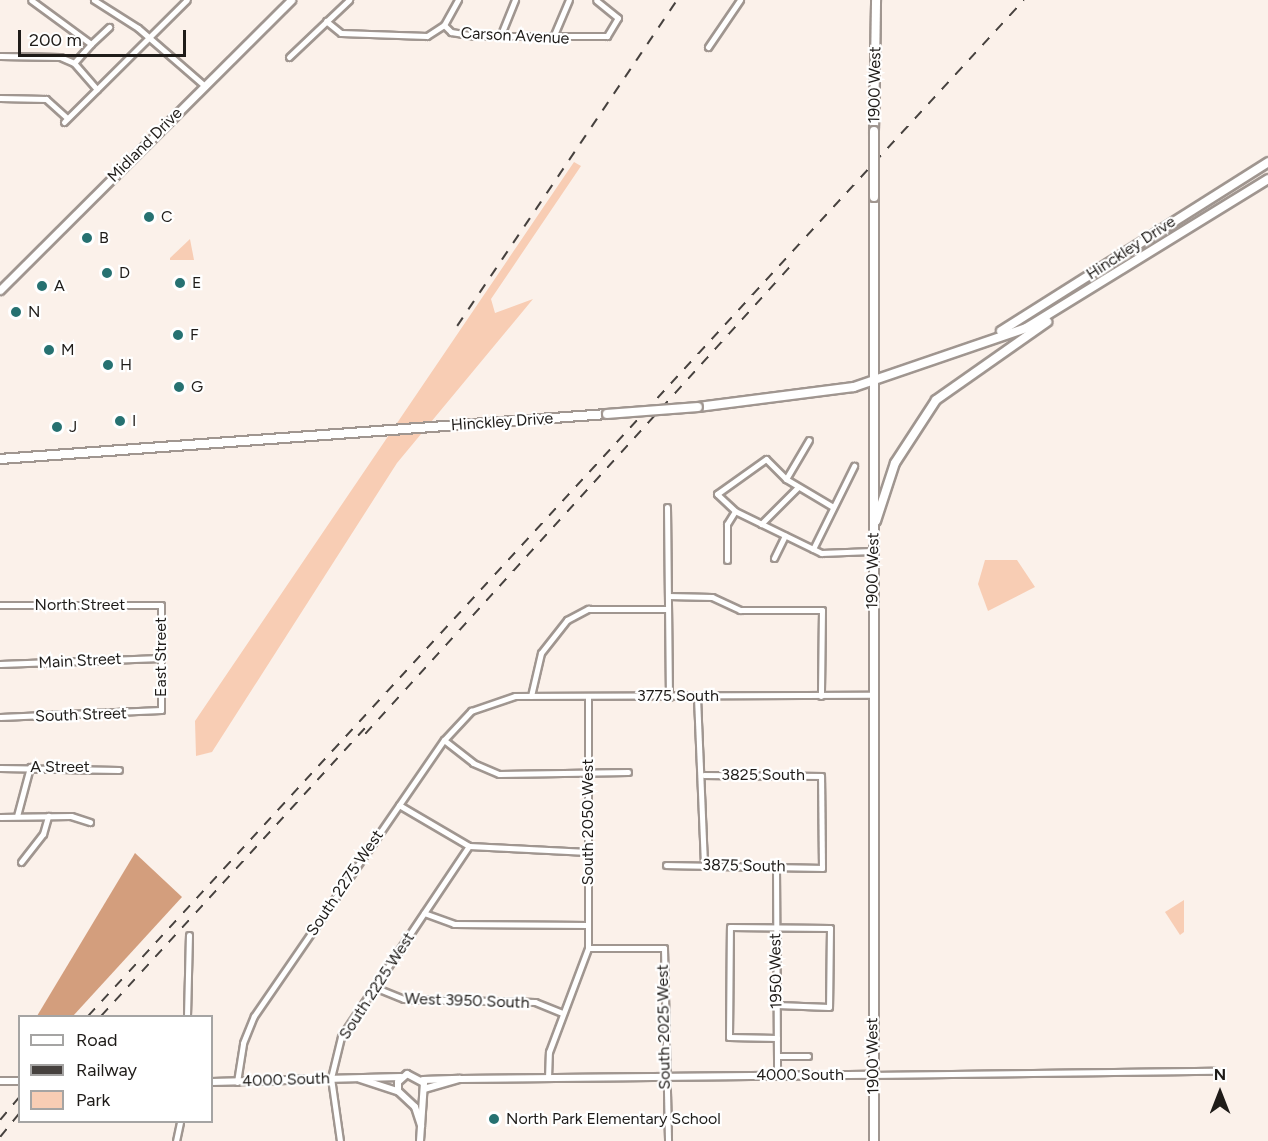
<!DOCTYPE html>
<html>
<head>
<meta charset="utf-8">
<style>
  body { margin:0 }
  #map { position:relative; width:1268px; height:1141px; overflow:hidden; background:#fbf1ea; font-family:Figtree,sans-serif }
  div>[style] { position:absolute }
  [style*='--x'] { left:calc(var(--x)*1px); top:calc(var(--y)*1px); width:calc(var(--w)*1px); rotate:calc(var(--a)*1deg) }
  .green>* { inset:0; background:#f8cdb4 }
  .water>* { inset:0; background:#d39e7d }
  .roads { filter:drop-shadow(2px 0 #a09690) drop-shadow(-2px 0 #a09690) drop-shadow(0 2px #a09690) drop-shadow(0 -2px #a09690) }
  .minor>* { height:5px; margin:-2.5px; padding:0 2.5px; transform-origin:2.5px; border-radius:2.5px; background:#fff }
  .tertiary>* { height:6px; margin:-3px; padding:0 3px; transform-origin:3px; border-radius:3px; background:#fff }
  .secondary>* { height:7px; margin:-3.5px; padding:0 3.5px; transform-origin:3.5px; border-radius:3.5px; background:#fff }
  .primary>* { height:8px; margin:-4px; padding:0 4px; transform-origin:4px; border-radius:4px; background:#fff }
  .rail>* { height:1.5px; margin-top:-0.75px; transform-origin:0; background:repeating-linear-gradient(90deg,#46413e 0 10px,transparent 0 20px) }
  .bridges { filter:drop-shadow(2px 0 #a09690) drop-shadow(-2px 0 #a09690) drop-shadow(0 2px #a09690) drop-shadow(0 -2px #a09690) }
  .primary-bridge>* { height:8px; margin:-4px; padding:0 4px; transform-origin:4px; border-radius:4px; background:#fff }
  .dots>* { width:16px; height:16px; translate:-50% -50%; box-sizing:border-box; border:3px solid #fff; border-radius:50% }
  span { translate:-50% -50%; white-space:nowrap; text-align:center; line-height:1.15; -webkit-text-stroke:4.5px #fff; paint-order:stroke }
  .street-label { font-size:16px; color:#1f1c19 }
  .poi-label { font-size:16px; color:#1f1c19 }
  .left { translate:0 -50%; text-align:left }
  .legend { position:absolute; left:18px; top:1015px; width:195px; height:108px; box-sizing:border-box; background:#fff; border:2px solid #a5a4a3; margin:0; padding:8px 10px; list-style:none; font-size:18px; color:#1f1c19 }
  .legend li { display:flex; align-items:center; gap:12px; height:30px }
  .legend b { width:30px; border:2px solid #a5a4a3 }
  .north { position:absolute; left:1190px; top:1063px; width:60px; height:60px; -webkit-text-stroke:4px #fff; paint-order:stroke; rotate:0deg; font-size:16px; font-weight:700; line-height:24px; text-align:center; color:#1f1c19 }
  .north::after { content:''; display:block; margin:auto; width:21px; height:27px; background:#1f1c19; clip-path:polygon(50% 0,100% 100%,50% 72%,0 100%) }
  .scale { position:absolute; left:18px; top:30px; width:168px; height:27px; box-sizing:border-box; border:3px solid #1f1c19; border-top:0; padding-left:8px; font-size:18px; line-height:21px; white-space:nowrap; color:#1f1c19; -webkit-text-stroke:4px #fff; paint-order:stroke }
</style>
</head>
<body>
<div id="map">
  <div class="green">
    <div style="clip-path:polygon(574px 162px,581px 166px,491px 299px,495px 313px,533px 299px,397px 463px,212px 752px,196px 756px,195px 721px)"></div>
    <div style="clip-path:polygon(190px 239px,194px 260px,170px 260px,170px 258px)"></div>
    <div style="clip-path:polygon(985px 560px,1017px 560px,1035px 587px,988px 611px,978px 584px)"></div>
    <div style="clip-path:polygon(1184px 900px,1184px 932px,1180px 935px,1165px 912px)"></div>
  </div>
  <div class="water">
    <div style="clip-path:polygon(135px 853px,182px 897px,73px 1016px,37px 1016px)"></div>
  </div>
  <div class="roads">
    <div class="minor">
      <div style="--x:94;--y:0;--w:52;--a:32.5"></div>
      <div style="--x:138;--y:28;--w:89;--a:40.9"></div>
      <div style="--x:326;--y:21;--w:19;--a:39"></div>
      <div style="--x:341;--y:33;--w:86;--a:2"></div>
      <div style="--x:427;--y:36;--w:20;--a:-33"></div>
      <div style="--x:444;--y:25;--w:10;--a:45"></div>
      <div style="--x:451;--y:32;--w:25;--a:9"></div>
      <div style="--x:476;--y:36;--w:131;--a:0"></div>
      <div style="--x:607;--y:36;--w:21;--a:-59"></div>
      <div style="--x:618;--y:18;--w:28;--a:-141"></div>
      <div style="--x:444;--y:25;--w:29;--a:-61"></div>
      <div style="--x:502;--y:32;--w:35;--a:-68"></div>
      <div style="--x:554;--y:35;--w:38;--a:-67"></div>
      <div style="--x:91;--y:44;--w:25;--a:-43"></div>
      <div style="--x:708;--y:47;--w:57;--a:-55.8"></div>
      <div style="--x:0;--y:56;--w:60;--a:1"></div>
      <div style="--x:60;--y:57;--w:15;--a:23"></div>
      <div style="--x:74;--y:63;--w:25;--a:-48"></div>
      <div style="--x:91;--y:44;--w:74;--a:-143.7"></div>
      <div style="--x:289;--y:57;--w:83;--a:-43.5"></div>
      <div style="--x:74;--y:63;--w:35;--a:49"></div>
      <div style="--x:0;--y:98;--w:46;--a:1.2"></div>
      <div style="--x:46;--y:99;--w:28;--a:42"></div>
      <div style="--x:64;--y:122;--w:173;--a:-44.8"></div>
      <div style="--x:786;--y:479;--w:45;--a:-59.5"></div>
      <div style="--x:667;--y:507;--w:190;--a:89.4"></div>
      <div style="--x:833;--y:507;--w:55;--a:-149.2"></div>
      <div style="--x:786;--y:479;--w:28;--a:-135"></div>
      <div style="--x:766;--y:459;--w:60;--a:144.5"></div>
      <div style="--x:717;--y:494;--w:25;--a:43"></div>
      <div style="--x:735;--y:511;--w:96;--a:26"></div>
      <div style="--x:821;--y:553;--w:51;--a:-2.2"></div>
      <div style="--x:761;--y:524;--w:52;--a:-45"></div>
      <div style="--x:813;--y:549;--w:93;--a:-63.7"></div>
      <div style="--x:774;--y:558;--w:25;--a:-64"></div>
      <div style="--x:727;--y:560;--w:36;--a:-90"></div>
      <div style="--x:727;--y:524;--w:15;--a:-58"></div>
      <div style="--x:668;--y:596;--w:44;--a:1.3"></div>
      <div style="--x:712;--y:597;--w:31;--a:25"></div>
      <div style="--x:740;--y:610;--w:82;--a:0"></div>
      <div style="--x:822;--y:610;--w:86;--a:90.7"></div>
      <div style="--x:0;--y:605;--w:161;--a:0"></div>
      <div style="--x:161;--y:605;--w:105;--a:90"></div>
      <div style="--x:161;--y:710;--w:161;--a:177.5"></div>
      <div style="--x:0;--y:664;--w:161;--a:-2.1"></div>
      <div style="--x:531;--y:696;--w:44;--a:-76.9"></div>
      <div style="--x:541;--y:653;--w:42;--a:-51.8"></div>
      <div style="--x:567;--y:620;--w:24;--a:-28"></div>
      <div style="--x:588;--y:609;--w:80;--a:0"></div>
      <div style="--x:697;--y:697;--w:169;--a:87.6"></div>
      <div style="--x:444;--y:740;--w:37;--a:38"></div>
      <div style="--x:473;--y:763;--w:28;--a:23"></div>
      <div style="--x:499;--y:774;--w:129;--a:-0.9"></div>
      <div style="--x:0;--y:768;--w:119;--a:1"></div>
      <div style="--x:399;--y:805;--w:81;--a:30.4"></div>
      <div style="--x:469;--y:846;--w:119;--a:2.9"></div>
      <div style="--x:17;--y:816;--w:51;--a:-75.1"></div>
      <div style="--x:0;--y:817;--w:71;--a:-0.8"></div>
      <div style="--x:71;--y:816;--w:20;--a:18"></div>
      <div style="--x:21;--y:862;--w:36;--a:-52"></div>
      <div style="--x:43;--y:834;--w:19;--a:-74"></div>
      <div style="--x:666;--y:865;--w:156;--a:1.1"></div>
      <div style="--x:822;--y:868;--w:92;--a:-90.6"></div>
      <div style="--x:821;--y:776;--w:117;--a:-179.5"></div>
      <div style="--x:776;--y:867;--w:208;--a:89.7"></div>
      <div style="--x:424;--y:913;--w:32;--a:20"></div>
      <div style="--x:454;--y:924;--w:134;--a:0.4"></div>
      <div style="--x:588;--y:948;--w:76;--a:0"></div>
      <div style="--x:664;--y:948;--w:193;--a:88.8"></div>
      <div style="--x:374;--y:987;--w:32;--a:22"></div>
      <div style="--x:404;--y:999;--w:131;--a:1.3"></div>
      <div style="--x:535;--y:1002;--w:29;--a:22"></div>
      <div style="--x:187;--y:1016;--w:81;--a:-88.6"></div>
      <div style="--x:777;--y:1038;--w:48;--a:-178.8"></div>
      <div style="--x:729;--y:1037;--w:110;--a:-89.5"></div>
      <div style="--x:730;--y:927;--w:100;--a:0.6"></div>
      <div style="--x:830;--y:928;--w:79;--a:90.7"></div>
      <div style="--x:829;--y:1007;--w:52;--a:-177.8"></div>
      <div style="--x:777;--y:1056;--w:31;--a:0"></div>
      <div style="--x:873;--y:1075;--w:339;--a:-0.7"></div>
      <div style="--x:548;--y:1078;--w:26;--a:-88"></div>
      <div style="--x:549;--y:1052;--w:111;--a:-69.4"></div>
      <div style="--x:588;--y:948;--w:252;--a:-90"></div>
      <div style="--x:237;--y:1082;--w:39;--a:-81"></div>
      <div style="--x:243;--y:1043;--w:29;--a:-68"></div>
      <div style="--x:254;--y:1016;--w:335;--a:-55.5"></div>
      <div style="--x:444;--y:740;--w:40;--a:-47"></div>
      <div style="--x:471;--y:711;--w:46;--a:-18.8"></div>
      <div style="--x:515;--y:696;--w:357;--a:-0.2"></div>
      <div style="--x:176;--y:1141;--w:19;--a:-78"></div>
      <div style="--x:340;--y:1141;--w:64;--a:-98.1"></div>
      <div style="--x:331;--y:1078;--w:42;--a:-76.3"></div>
      <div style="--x:341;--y:1037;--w:230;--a:-56.2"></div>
    </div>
    <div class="tertiary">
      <div style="--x:360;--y:1079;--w:40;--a:18"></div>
      <div style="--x:423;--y:1080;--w:37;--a:-2"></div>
      <div style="--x:0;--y:1081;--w:20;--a:0"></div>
      <div style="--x:212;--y:1082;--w:189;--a:-1.5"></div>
      <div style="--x:424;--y:1089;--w:37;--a:-16"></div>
      <div style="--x:460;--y:1079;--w:413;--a:-0.6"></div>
      <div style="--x:420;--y:1141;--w:58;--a:-86.1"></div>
      <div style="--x:424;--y:1083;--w:19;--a:-152"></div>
      <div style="--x:407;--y:1074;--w:12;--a:138"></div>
      <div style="--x:398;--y:1082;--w:9;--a:90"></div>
      <div style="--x:398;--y:1091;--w:23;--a:43"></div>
      <div style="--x:415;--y:1107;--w:20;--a:72"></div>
    </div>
    <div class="secondary">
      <div style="--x:0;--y:290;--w:411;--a:-44.9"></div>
    </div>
    <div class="primary">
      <div style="--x:874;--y:131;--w:131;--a:-89.1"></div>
      <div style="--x:1001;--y:331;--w:316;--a:-32.3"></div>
      <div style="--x:698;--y:407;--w:157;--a:-7.3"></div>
      <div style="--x:854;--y:387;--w:182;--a:-18.9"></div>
      <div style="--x:1026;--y:328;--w:284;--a:-31.6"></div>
      <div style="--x:0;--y:459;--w:609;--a:-4.24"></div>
      <div style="--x:876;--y:521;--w:61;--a:-71.9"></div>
      <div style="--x:895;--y:463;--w:75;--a:-56.9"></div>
      <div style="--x:936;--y:400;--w:136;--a:-35.1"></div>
      <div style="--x:874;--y:1141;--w:944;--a:-90"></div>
    </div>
  </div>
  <div class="rail">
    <div style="--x:457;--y:326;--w:393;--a:-56"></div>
    <div style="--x:365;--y:734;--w:639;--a:-47.73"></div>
    <div style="--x:88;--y:1016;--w:1381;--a:-47.35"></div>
    <div style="--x:101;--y:1016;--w:396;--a:-47.5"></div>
    <div style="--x:0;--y:1120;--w:31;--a:-50"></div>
    <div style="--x:0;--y:1137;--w:32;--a:-51"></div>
  </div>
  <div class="bridges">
    <div class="primary-bridge">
      <div style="--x:874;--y:197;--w:66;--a:-90"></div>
      <div style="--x:607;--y:414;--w:91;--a:-4.4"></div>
    </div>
  </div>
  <div class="dots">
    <div style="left:149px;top:217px;background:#267171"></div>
    <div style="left:87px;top:238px;background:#267171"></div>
    <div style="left:107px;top:273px;background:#267171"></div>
    <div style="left:180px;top:283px;background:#267171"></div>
    <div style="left:42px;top:286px;background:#267171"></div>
    <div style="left:16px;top:312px;background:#267171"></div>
    <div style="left:178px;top:335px;background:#267171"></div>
    <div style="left:49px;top:350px;background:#267171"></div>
    <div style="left:108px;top:365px;background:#267171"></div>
    <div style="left:179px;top:387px;background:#267171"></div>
    <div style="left:120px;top:421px;background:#267171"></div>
    <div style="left:57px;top:427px;background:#267171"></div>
    <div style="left:494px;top:1119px;background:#267171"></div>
  </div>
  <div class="street-label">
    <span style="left:515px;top:36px;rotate:3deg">Carson Avenue</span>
    <span style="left:875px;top:85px;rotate:-89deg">1900 West</span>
    <span style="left:145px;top:145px;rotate:-45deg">Midland Drive</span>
    <span style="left:1131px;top:248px;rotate:-33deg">Hinckley Drive</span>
    <span style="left:502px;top:422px;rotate:-4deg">Hinckley Drive</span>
    <span style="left:873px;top:571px;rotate:-89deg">1900 West</span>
    <span style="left:80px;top:605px">North Street</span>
    <span style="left:161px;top:657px;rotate:-90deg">East Street</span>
    <span style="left:80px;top:661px;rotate:-3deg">Main Street</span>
    <span style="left:678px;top:696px">3775 South</span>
    <span style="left:81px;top:715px;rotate:-2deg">South Street</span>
    <span style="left:60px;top:767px">A Street</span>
    <span style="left:763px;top:775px">3825 South</span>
    <span style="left:588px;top:822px;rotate:-90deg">South 2050 West</span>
    <span style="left:744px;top:866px;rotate:1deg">3875 South</span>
    <span style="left:345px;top:883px;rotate:-56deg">South 2275 West</span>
    <span style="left:776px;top:971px;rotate:-91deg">1950 West</span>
    <span style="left:377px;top:986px;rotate:-57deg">South 2225 West</span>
    <span style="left:467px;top:1001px;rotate:2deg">West 3950 South</span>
    <span style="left:664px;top:1027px;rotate:-91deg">South 2025 West</span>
    <span style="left:873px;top:1056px;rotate:-91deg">1900 West</span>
    <span style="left:800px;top:1075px">4000 South</span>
    <span style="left:286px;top:1080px;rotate:-2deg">4000 South</span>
  </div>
  <div class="poi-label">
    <span class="left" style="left:161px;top:217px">C</span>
    <span class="left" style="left:99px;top:238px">B</span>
    <span class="left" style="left:119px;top:273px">D</span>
    <span class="left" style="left:192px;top:283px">E</span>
    <span class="left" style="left:54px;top:286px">A</span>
    <span class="left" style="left:28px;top:312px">N</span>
    <span class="left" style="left:190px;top:335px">F</span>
    <span class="left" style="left:61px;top:350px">M</span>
    <span class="left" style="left:120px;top:365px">H</span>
    <span class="left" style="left:191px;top:387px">G</span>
    <span class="left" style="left:132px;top:421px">I</span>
    <span class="left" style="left:69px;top:427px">J</span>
    <span class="left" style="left:506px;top:1119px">North Park Elementary School</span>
  </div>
  <ul class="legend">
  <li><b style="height:8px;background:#fff"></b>Road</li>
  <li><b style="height:8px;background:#46413e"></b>Railway</li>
  <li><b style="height:16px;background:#f8cdb4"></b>Park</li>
  </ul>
  <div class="north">N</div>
  <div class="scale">200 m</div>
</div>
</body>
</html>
